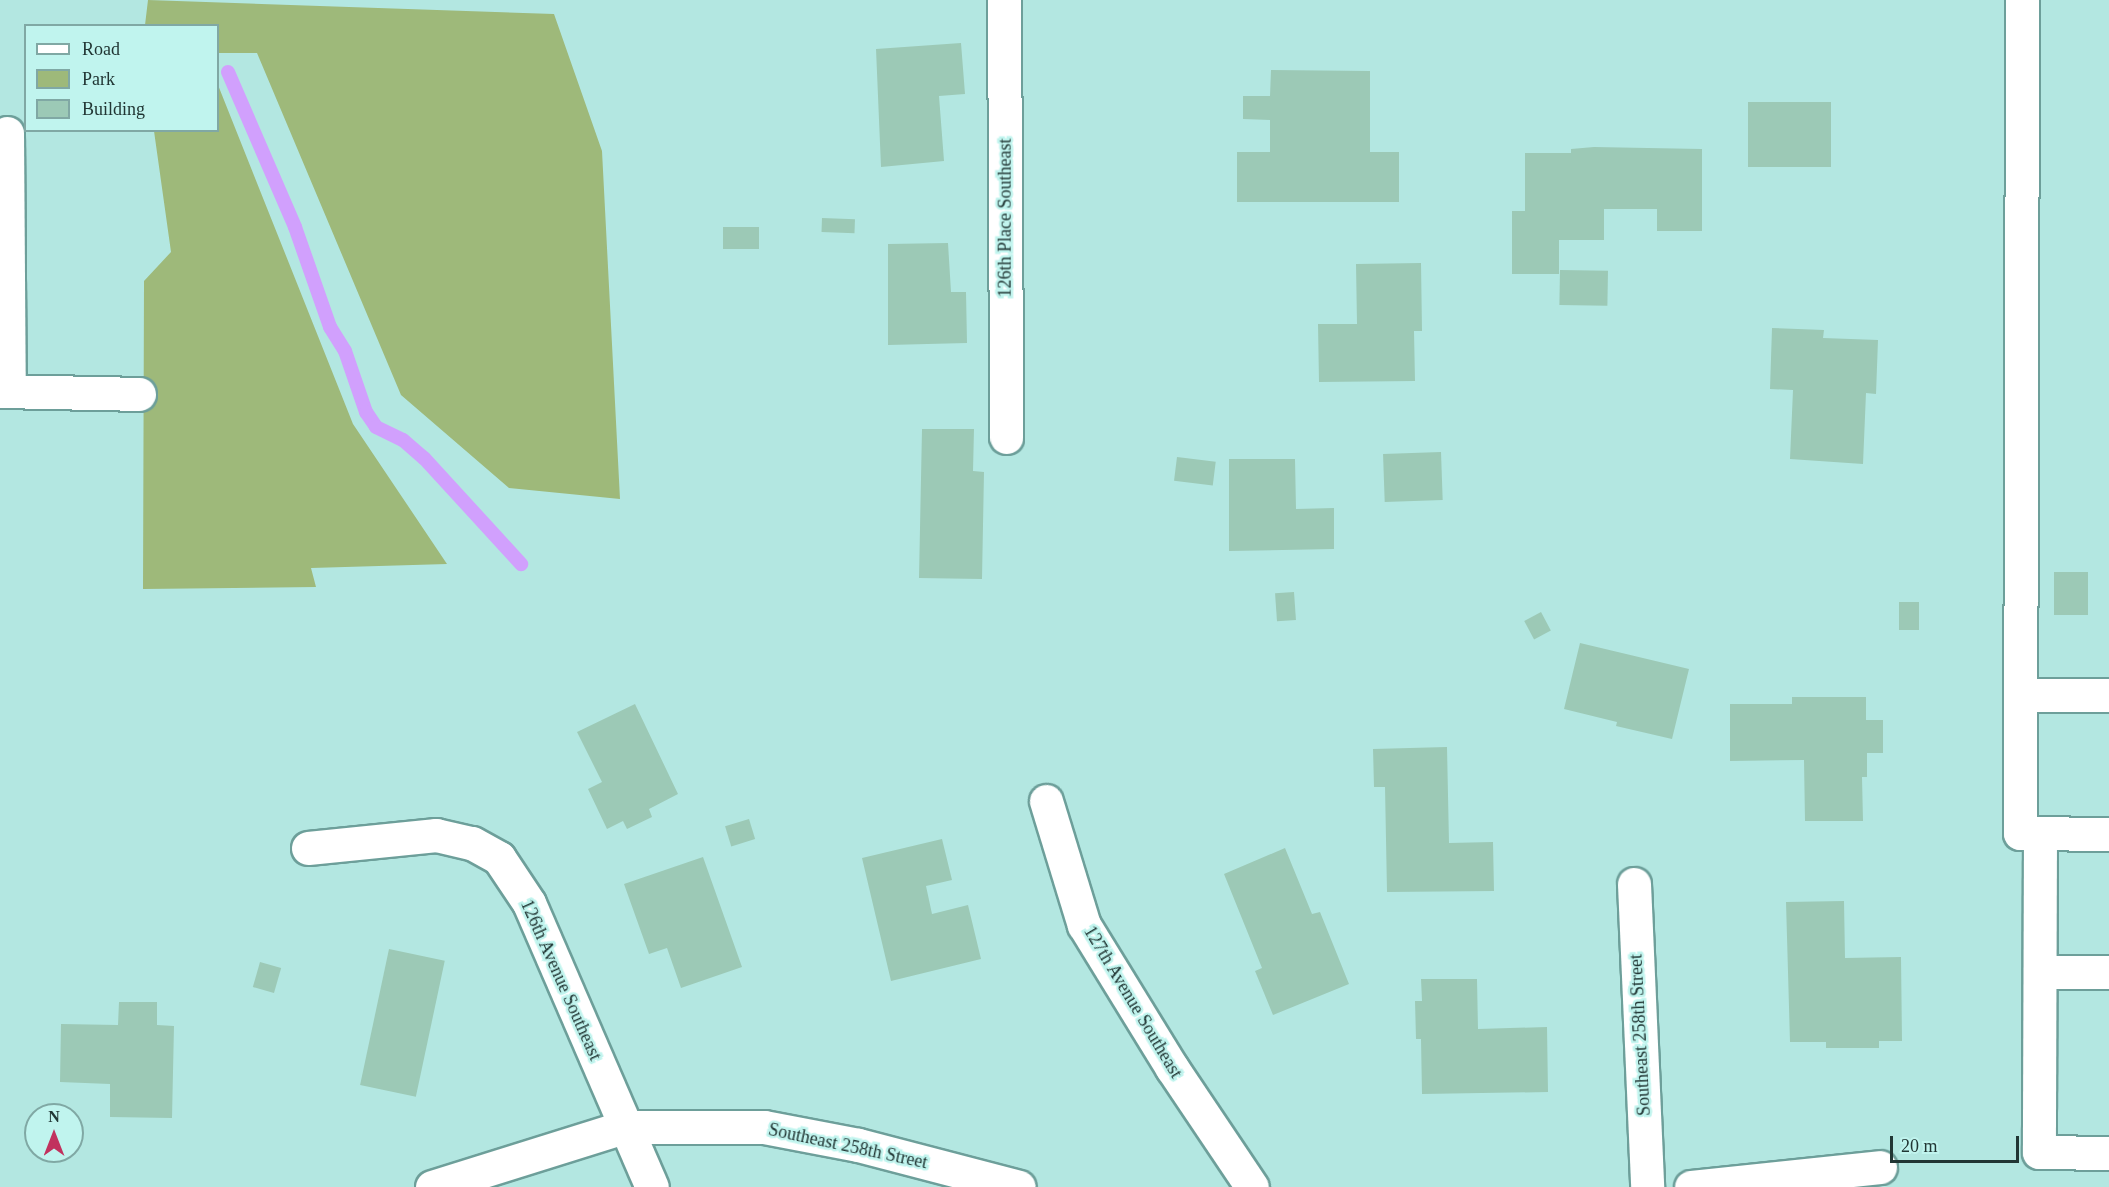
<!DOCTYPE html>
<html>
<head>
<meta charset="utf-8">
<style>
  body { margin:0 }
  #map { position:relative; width:2109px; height:1187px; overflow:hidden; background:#b3e7e1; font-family:"Times New Roman",serif }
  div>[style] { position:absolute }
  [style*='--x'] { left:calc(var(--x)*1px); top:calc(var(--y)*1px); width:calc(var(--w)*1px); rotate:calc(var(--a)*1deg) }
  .green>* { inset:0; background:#9eb97a }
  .stream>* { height:14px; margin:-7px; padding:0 7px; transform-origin:7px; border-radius:7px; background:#d1a0fd }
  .building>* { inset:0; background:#9cc9b6; transform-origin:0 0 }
  .roads { filter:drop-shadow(2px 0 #6d9f9a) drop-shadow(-2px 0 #6d9f9a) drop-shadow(0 2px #6d9f9a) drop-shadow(0 -2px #6d9f9a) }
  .minor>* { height:33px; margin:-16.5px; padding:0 16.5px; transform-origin:16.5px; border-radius:16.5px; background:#fff }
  span { translate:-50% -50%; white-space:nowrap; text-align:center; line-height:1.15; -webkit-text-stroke:5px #c0f4ee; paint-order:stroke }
  .street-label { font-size:18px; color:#213634 }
  .legend { position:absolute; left:24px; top:24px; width:195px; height:108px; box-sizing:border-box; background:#c0f4ee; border:2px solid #80a8a4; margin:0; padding:8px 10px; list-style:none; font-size:18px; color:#213634 }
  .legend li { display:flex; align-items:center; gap:12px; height:30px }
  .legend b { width:30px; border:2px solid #80a8a4 }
  .north { position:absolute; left:24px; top:1103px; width:60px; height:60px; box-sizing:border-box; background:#c0f4ee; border:2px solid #80a8a4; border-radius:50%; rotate:0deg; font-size:16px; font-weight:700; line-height:24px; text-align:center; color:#213634 }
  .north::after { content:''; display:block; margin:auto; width:21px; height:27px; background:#c1325e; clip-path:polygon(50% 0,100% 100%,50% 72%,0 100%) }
  .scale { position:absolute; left:1890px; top:1136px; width:129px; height:27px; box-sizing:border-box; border:3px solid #213634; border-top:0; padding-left:8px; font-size:18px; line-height:21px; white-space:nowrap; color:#213634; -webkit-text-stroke:4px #c0f4ee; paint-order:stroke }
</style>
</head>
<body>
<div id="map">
  <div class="green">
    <div style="clip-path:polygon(148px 0,554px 14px,602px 151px,620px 499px,509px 488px,401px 395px,257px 53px,218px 53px,218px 26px,145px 25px)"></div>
    <div style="clip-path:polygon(218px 85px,353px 424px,447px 564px,311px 568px,316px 587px,143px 589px,144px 281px,171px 252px,154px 131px,218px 130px)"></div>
  </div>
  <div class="stream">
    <div style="--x:228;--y:72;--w:169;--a:66.6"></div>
    <div style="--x:295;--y:227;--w:106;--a:70.7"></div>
    <div style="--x:330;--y:327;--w:28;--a:58"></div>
    <div style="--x:345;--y:351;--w:65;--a:71"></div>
    <div style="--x:366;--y:412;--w:18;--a:56"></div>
    <div style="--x:376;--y:427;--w:30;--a:26"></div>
    <div style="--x:403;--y:440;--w:28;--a:41"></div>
    <div style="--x:424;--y:458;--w:144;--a:47.5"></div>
  </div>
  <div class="building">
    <div style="clip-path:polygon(961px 43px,965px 94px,939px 96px,944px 161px,881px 167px,876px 49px)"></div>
    <div style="clip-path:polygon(1271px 70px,1370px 71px,1370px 152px,1399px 152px,1399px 202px,1237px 202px,1237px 152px,1270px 152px,1270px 120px,1243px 119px,1243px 96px,1270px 96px)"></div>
    <div style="left:1748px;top:102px;width:83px;height:65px"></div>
    <div style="clip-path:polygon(1594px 147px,1702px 149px,1702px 231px,1657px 231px,1657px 209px,1604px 209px,1604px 240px,1559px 240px,1559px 274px,1512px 274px,1512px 211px,1525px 211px,1525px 153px,1571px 153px,1571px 149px)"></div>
    <div style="left:822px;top:218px;width:33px;height:14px;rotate:2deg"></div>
    <div style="left:723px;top:227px;width:36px;height:22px"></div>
    <div style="clip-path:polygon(948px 243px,951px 292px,966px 292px,967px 343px,888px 345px,888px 244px)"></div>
    <div style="clip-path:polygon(1421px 263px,1422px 331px,1414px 331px,1415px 381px,1319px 382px,1318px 324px,1357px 324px,1356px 264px)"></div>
    <div style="left:1560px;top:270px;width:48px;height:35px;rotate:1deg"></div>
    <div style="clip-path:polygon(1772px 328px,1824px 330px,1823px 338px,1878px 340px,1876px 394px,1866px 393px,1863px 464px,1790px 459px,1793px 390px,1770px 389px)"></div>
    <div style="clip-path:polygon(922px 429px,974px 429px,973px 471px,984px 472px,982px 579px,919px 578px)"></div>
    <div style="left:1441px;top:452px;width:48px;height:58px;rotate:88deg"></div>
    <div style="left:1177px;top:457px;width:39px;height:24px;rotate:7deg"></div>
    <div style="clip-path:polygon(1229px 459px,1295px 459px,1296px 509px,1334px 508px,1334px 549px,1229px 551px)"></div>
    <div style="left:2054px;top:572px;width:34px;height:43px"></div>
    <div style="left:1294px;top:592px;width:28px;height:19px;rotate:86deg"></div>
    <div style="left:1899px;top:602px;width:20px;height:28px"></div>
    <div style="left:1541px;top:612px;width:21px;height:19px;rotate:62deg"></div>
    <div style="clip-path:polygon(1580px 643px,1689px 669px,1672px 739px,1616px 726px,1617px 722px,1564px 709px)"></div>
    <div style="clip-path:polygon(1792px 697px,1866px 697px,1866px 720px,1883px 720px,1883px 753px,1867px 753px,1867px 777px,1862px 777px,1863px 821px,1805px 821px,1804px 760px,1730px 761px,1730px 704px,1792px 704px)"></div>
    <div style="clip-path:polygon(635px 704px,678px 794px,649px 809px,652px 817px,627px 829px,623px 821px,607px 829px,588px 789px,602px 782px,577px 732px)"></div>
    <div style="clip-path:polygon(1447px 747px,1449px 843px,1493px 842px,1494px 891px,1387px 892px,1385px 787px,1374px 787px,1373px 749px)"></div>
    <div style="left:749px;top:819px;width:21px;height:25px;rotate:73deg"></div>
    <div style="clip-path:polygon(942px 839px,952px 880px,926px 886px,932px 914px,968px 905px,981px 959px,891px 981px,862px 858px)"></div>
    <div style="clip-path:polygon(1285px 848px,1312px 914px,1320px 912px,1349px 984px,1273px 1015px,1255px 971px,1262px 968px,1224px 874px)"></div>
    <div style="clip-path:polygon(703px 857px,742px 967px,681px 988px,667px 948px,649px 954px,624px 884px)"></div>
    <div style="clip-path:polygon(1844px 901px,1845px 958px,1901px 957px,1902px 1041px,1879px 1041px,1879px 1048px,1826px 1048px,1826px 1042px,1790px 1042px,1786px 902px)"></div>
    <div style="left:389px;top:949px;width:57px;height:139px;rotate:12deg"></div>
    <div style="left:260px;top:962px;width:22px;height:26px;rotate:16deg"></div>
    <div style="clip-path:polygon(1421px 979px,1477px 979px,1478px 1029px,1547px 1027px,1548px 1092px,1422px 1094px,1421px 1039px,1416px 1039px,1415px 1001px,1422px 1001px)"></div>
    <div style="clip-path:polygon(119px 1002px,157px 1002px,157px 1025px,174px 1026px,172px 1118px,110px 1117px,110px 1084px,60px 1082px,61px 1024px,118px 1025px)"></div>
  </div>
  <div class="roads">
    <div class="minor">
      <div style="--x:1004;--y:0;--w:437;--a:89.7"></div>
      <div style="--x:2022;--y:0;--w:833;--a:90.14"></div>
      <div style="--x:2020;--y:833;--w:89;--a:0.6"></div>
      <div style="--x:7;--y:133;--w:258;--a:89.6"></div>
      <div style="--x:0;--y:391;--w:139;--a:1.2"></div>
      <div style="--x:2020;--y:695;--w:89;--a:0"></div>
      <div style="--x:1046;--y:801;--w:130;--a:73"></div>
      <div style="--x:1084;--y:925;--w:168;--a:58.4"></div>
      <div style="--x:1172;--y:1068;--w:143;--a:56.1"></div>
      <div style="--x:2040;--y:834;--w:318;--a:90.2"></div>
      <div style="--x:2039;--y:1152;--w:70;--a:0.8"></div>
      <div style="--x:308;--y:848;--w:129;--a:-5.8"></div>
      <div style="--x:436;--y:835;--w:37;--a:13"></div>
      <div style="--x:472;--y:843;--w:31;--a:29"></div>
      <div style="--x:499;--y:858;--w:54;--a:56.3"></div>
      <div style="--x:529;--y:903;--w:309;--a:66.6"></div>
      <div style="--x:1634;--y:884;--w:303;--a:87.5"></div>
      <div style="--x:2040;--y:972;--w:69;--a:0"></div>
      <div style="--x:432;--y:1187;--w:201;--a:-17.4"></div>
      <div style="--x:624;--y:1127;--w:140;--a:0"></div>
      <div style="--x:764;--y:1127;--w:96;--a:10.8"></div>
      <div style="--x:858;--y:1145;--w:166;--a:14.6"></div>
      <div style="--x:1691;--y:1187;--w:190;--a:-6"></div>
    </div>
  </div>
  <div class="street-label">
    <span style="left:1005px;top:218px;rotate:-90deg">126th Place Southeast</span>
    <span style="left:561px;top:980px;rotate:66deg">126th Avenue Southeast</span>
    <span style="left:1133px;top:1002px;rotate:59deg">127th Avenue Southeast</span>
    <span style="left:1640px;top:1035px;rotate:-93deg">Southeast 258th Street</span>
    <span style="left:848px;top:1146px;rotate:12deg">Southeast 258th Street</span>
  </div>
  <ul class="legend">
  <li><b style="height:8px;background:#fff"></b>Road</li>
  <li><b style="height:16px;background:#9eb97a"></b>Park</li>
  <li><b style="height:16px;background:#9cc9b6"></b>Building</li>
  </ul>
  <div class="north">N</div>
  <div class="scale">20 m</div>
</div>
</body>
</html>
